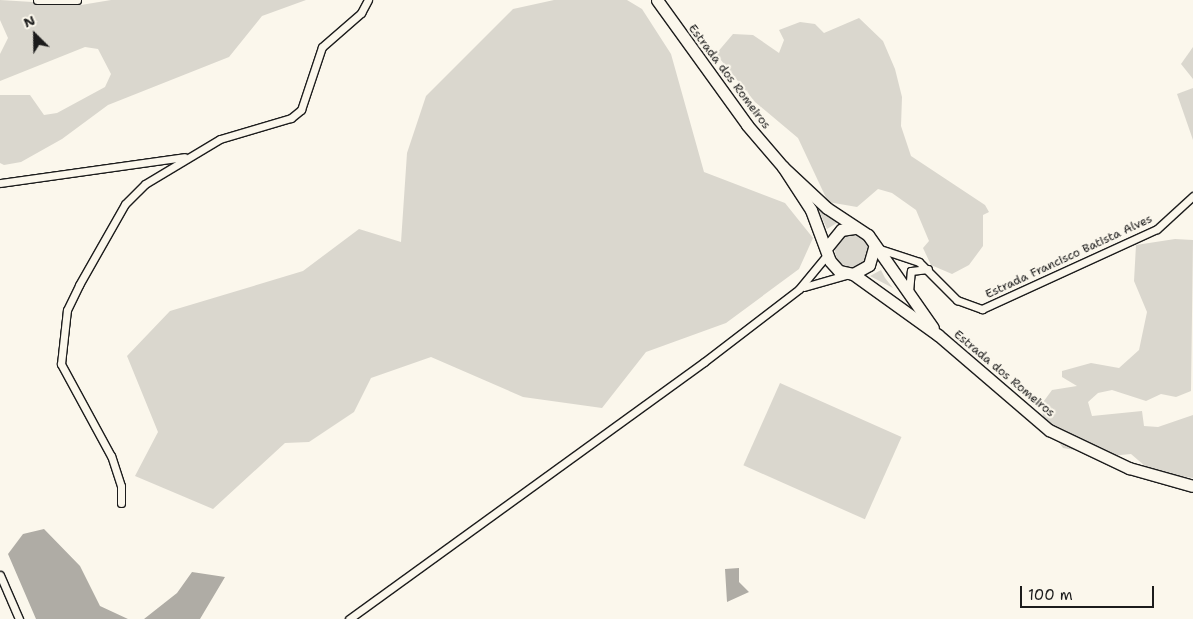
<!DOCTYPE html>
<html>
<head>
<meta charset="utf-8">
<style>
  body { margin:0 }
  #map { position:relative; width:1193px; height:619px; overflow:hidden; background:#fbf7ec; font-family:"Shantell Sans",sans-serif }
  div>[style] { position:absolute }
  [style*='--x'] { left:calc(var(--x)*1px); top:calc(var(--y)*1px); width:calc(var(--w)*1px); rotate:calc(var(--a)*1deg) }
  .green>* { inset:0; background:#dad7ce; transform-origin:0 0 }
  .round { border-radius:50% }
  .water>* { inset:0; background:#afaca5 }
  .roads { filter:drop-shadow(1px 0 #1c1c1c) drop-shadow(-1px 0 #1c1c1c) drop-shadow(0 1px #1c1c1c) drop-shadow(0 -1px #1c1c1c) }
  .street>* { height:7px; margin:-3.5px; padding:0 3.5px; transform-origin:3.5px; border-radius:3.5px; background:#fbf7ec }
  .primary>* { height:11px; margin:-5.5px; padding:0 5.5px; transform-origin:5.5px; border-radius:5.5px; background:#fbf7ec }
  span { translate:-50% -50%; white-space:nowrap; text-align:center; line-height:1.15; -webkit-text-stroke:4.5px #fbf7ec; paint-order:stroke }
  .street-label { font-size:12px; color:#1c1c1c }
  .north { position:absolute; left:10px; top:10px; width:50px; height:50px; -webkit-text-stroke:4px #fbf7ec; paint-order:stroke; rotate:337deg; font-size:14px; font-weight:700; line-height:20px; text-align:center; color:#1c1c1c }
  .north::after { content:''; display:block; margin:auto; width:18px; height:22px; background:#1c1c1c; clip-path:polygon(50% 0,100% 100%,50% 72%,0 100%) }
  .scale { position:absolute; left:1020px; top:586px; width:134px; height:22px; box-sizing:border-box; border:2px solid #1c1c1c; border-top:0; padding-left:6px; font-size:15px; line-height:18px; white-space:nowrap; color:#1c1c1c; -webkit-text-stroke:4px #fbf7ec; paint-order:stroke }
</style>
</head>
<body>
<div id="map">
  <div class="green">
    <div style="clip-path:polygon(0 0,81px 5px,111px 0,306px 0,262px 16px,229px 57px,108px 105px,62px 139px,21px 162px,4px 165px,0 163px,0 95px,30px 95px,44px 115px,57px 113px,105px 87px,111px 74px,98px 49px,85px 47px,0 81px,0 54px,8px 38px,0 20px)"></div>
    <div style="clip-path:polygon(554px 0,627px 0,642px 9px,671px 54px,704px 172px,785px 203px,813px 238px,799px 269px,726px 323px,646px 352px,602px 408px,523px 397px,431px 357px,371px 378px,354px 412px,309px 442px,285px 443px,213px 509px,135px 476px,158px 432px,127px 356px,170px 311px,303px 271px,359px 229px,401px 242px,407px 153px,426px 96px,513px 9px)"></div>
    <div style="clip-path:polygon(859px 18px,883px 41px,895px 69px,902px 97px,901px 126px,911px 156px,985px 205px,989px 212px,983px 215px,983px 246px,969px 265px,952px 274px,931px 265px,923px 248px,929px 241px,916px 210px,892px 193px,878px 189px,857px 207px,828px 202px,798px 138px,755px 102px,716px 54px,733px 34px,753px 35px,779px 53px,784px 40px,779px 30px,800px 22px,815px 24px,824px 33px)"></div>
    <div style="clip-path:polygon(1193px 47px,1193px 79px,1181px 64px)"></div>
    <div style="clip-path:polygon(1193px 88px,1193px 140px,1177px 94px)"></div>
    <div style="clip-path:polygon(822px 208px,840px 221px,827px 229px,819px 211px)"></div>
    <div class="round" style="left:835px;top:233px;width:34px;height:34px"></div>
    <div style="clip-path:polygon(1175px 239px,1193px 240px,1191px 391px,1176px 397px,1161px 394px,1146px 401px,1112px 390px,1098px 393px,1088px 402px,1092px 416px,1142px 411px,1144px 426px,1158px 427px,1193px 415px,1193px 478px,1152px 472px,1131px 454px,1110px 456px,1063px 448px,1044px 422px,1041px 405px,1052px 390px,1077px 386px,1062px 377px,1062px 371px,1091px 363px,1119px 368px,1139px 350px,1147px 312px,1134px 281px,1136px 245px)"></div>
    <div style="clip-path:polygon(881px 270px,885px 278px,893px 288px,870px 276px)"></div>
    <div style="left:780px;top:383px;width:133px;height:90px;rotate:24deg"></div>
  </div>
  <div class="water">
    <div style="clip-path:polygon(44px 529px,80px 566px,100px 606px,128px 619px,36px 619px,8px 554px,23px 534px)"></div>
    <div style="clip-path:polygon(739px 568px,739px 582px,749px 592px,727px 602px,725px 569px)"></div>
    <div style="clip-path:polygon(192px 572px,225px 577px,200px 619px,144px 619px,177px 593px)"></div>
  </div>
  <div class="roads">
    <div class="street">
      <div style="--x:37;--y:0;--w:40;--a:0"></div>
      <div style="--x:0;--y:183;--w:186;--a:-8"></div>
      <div style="--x:880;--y:249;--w:41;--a:18.4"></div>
      <div style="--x:919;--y:262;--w:54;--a:45"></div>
      <div style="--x:957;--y:300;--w:27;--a:20"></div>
      <div style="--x:982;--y:309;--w:192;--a:-24.6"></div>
      <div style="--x:1157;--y:229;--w:49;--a:-42.5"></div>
      <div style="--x:804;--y:287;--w:44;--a:-15.9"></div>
      <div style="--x:909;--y:292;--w:21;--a:-85"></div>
      <div style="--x:911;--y:271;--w:17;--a:-7"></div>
      <div style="--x:121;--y:503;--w:17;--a:-90"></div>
      <div style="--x:121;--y:486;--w:32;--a:-108"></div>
      <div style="--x:111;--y:456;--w:105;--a:-118.5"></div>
      <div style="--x:61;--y:364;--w:54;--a:-83.7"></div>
      <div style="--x:67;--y:310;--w:28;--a:-64"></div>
      <div style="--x:79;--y:285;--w:93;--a:-60.4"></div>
      <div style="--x:125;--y:204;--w:28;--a:-45"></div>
      <div style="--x:145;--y:184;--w:87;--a:-31"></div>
      <div style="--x:220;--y:139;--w:74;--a:-16.5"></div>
      <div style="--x:291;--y:118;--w:13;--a:-39"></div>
      <div style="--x:301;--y:110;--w:66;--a:-71.6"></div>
      <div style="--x:322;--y:47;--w:52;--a:-41.1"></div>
      <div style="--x:361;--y:13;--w:15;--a:-62"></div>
      <div style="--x:0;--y:575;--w:48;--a:66.6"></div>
      <div style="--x:349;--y:619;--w:438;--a:-35.9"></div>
      <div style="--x:704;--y:362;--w:120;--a:-37.5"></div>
      <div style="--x:799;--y:289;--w:45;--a:-50.4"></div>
    </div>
    <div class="primary">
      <div style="--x:657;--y:0;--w:154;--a:54.2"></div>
      <div style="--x:747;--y:125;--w:55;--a:49.4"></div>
      <div style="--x:783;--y:167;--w:60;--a:43"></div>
      <div style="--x:827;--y:208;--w:49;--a:33.4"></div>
      <div style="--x:868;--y:235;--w:113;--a:55"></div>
      <div style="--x:783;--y:167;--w:51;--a:56.9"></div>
      <div style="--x:811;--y:210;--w:54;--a:69.6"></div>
      <div style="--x:830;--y:261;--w:13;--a:48"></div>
      <div style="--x:839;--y:271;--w:14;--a:12"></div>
      <div style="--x:853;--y:274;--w:105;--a:35.7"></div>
      <div style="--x:938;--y:335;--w:146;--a:40.6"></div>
      <div style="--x:1049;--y:430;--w:89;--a:25.4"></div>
      <div style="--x:1129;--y:468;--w:66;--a:15.7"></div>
      <div style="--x:828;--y:246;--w:21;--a:-51"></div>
      <div style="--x:841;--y:230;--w:15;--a:-8"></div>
      <div style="--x:853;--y:274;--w:18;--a:-29"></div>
      <div style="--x:869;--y:265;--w:19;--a:-74"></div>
    </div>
  </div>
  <div class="street-label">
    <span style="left:729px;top:77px;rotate:53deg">Estrada dos Romeiros</span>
    <span style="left:1069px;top:257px;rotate:-25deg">Estrada Francisco Batista Alves</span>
    <span style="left:1004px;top:374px;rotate:40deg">Estrada dos Romeiros</span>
  </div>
  <div class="north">N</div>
  <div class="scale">100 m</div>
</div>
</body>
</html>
